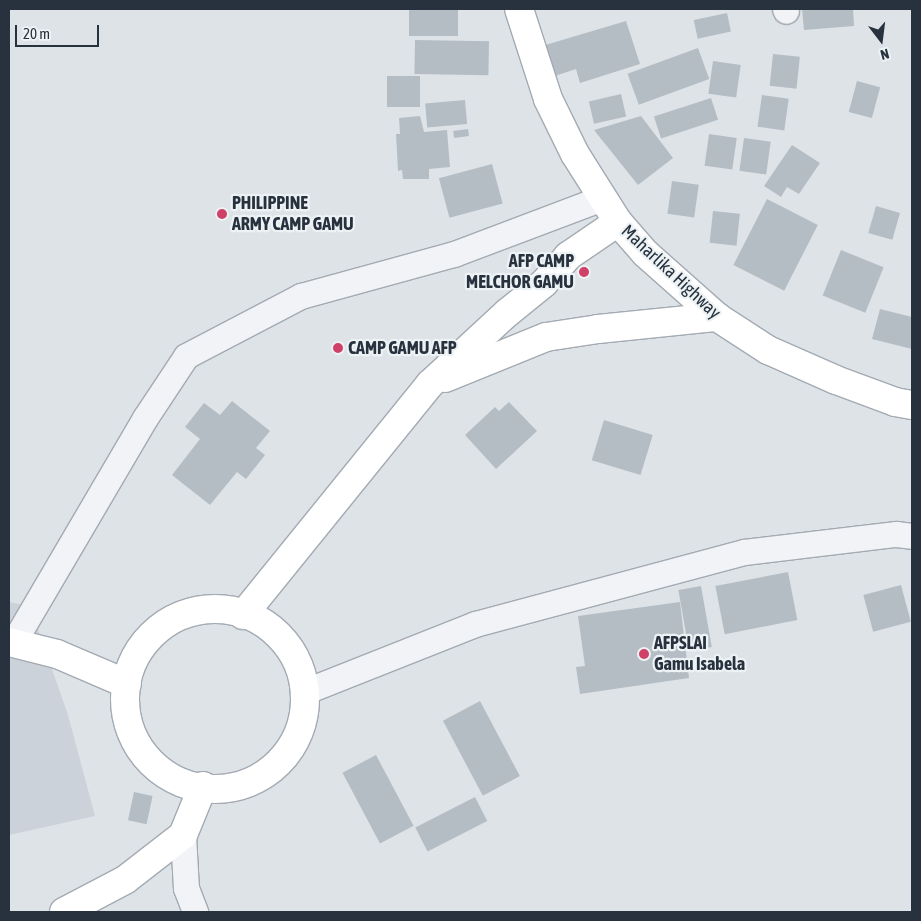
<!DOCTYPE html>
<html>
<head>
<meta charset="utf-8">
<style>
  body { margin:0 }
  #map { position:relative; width:921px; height:921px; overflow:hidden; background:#dee3e8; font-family:"Asap Condensed",sans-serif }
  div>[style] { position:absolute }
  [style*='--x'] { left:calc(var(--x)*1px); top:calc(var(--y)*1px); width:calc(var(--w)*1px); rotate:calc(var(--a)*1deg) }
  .built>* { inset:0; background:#ccd2da }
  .building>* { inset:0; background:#b5bdc4; transform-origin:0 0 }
  .roads { filter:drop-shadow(1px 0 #a3aab2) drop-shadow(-1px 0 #a3aab2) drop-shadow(0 1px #a3aab2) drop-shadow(0 -1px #a3aab2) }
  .street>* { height:25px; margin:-12.5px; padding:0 12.5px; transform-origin:12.5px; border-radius:12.5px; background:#f1f3f6 }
  .secondary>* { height:28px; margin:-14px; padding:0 14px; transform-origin:14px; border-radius:14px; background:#fff }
  .secondary>.ring { margin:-14px; padding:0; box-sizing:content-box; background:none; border:28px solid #fff; border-radius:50% }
  .highway>* { height:28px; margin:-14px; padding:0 14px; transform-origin:14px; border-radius:14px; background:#fff }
  .dots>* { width:14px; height:14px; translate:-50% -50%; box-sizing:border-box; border:2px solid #edf2f5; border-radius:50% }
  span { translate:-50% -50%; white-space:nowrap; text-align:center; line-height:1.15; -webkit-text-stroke:4.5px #edf2f5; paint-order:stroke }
  .poi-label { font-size:18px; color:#27323e; font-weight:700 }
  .left { translate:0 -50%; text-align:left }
  .right { translate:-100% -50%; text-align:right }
  .street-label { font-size:18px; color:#27323e }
  .frame { position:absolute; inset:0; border:10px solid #27323e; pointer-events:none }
  .north { position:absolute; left:856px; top:15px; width:50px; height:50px; -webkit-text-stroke:4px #edf2f5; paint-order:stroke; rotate:165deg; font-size:14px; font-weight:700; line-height:20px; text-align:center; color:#27323e }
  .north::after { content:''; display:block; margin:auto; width:18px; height:22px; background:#27323e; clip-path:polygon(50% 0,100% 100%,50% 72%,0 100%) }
  .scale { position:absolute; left:15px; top:25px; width:84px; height:22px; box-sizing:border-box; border:2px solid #27323e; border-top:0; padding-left:6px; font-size:15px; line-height:18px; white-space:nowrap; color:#27323e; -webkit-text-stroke:4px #edf2f5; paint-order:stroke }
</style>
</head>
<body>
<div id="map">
  <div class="built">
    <div style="clip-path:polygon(9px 602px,30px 606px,68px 715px,95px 816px,9px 835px)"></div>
  </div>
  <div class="building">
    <div style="left:409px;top:9px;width:49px;height:27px"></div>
    <div style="clip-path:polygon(802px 9px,853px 9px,854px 26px,804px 30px)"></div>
    <div style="left:727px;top:13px;width:19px;height:34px;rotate:78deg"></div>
    <div style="clip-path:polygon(626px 21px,640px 64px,580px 83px,576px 69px,552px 77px,542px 46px)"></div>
    <div style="left:415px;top:40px;width:74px;height:34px;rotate:1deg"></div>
    <div style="left:698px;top:48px;width:33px;height:75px;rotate:70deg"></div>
    <div style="left:773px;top:54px;width:27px;height:32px;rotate:6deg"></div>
    <div style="left:713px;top:61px;width:28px;height:33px;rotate:8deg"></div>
    <div style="left:387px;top:76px;width:33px;height:31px"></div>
    <div style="left:857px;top:81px;width:24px;height:32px;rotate:15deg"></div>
    <div style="left:621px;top:94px;width:23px;height:33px;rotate:77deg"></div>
    <div style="left:762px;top:95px;width:27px;height:32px;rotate:8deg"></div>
    <div style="left:711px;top:98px;width:23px;height:60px;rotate:72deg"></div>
    <div style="left:465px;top:100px;width:24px;height:40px;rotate:85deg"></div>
    <div style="clip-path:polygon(420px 116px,424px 132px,447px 130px,450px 167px,429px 169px,429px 179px,403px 179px,402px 170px,398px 171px,396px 134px,400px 134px,399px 118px)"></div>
    <div style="clip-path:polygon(641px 116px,673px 158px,638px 185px,594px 130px)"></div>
    <div style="left:468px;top:129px;width:7px;height:15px;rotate:82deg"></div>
    <div style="left:709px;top:134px;width:28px;height:32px;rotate:8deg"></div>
    <div style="left:744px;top:138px;width:27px;height:33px;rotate:8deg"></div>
    <div style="clip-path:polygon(792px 145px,820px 163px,799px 194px,787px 187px,781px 197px,764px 186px)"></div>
    <div style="left:492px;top:164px;width:41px;height:55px;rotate:75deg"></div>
    <div style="left:672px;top:181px;width:27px;height:33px;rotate:8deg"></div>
    <div style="left:767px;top:199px;width:57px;height:74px;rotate:27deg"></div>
    <div style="left:876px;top:206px;width:25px;height:28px;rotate:16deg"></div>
    <div style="left:713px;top:211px;width:27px;height:32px;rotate:6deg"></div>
    <div style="left:841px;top:250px;width:46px;height:49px;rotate:22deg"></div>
    <div style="clip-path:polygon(880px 309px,912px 317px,912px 349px,872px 339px)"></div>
    <div style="clip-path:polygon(232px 401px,270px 431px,256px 448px,265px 455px,246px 479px,237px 472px,210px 505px,172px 475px,200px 439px,185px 427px,204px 403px,220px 415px)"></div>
    <div style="clip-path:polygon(509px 402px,537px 431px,496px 469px,465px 435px,495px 407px,499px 411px)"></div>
    <div style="left:604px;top:420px;width:51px;height:42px;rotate:17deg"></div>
    <div style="left:788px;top:572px;width:49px;height:74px;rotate:79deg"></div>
    <div style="left:901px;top:585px;width:38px;height:39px;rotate:75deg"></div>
    <div style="left:701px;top:586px;width:62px;height:23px;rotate:80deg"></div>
    <div style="clip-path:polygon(680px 602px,689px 678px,580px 694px,576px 667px,585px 666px,578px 616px)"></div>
    <div style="left:480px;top:701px;width:85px;height:42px;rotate:62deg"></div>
    <div style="left:376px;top:755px;width:80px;height:38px;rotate:62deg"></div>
    <div style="left:134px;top:792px;width:19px;height:29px;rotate:12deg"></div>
    <div style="left:475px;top:797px;width:27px;height:67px;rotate:63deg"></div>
  </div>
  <div class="roads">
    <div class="street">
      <div style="--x:785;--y:9;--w:2;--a:63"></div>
      <div style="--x:13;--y:643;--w:261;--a:-59.6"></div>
      <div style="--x:145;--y:418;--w:74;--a:-56.5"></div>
      <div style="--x:186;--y:356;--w:130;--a:-27.6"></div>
      <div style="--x:301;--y:296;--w:159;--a:-15.4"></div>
      <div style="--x:454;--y:254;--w:158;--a:-20.7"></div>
      <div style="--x:306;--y:691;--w:182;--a:-21.6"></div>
      <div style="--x:475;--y:624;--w:278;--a:-15"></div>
      <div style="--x:744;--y:552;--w:153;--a:-6.8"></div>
      <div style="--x:896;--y:534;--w:16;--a:7"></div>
      <div style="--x:183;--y:835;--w:53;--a:86.8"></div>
      <div style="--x:186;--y:888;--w:26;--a:69"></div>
    </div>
    <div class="secondary">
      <div style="--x:445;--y:378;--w:109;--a:-22.1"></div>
      <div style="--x:546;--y:337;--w:53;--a:-8.7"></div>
      <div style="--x:598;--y:329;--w:120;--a:-5.8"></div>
      <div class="ring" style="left:125px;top:609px;width:152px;height:152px"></div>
      <div style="--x:243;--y:615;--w:297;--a:-51"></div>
      <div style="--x:430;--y:384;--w:105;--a:-42.7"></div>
      <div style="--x:507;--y:313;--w:48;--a:-39"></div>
      <div style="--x:544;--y:283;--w:36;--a:-48"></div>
      <div style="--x:568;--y:256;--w:60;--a:-34.2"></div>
      <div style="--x:9;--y:642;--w:49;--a:14"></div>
      <div style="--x:57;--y:654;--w:76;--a:23.2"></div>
      <div style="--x:64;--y:912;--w:69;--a:-27.7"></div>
      <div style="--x:125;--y:880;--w:73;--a:-37.8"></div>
      <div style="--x:183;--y:835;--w:53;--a:-67.8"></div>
    </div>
    <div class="highway">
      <div style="--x:519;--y:9;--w:95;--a:72.1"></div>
      <div style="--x:548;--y:99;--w:61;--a:63.9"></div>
      <div style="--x:575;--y:154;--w:80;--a:57.7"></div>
      <div style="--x:618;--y:222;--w:41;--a:48.9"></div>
      <div style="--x:645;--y:253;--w:96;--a:41.6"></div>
      <div style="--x:717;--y:317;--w:61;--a:32.9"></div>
      <div style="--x:768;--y:350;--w:74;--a:23.8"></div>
      <div style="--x:836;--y:380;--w:63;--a:20.4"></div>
      <div style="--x:895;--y:402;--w:17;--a:10"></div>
    </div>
  </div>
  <div class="dots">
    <div style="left:222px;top:214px;background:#cf4167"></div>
    <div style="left:584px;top:272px;background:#cf4167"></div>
    <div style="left:338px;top:348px;background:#cf4167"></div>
    <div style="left:644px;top:654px;background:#cf4167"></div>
  </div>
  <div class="poi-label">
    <span class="left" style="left:232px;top:214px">PHILIPPINE<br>ARMY CAMP GAMU</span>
    <span class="right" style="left:574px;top:272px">AFP CAMP<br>MELCHOR GAMU</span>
    <span class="left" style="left:348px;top:348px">CAMP GAMU AFP</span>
    <span class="left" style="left:654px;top:654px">AFPSLAI<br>Gamu Isabela</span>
  </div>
  <div class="street-label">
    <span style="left:671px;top:272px;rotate:43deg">Maharlika Highway</span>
  </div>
  <div class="frame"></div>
  <div class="north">N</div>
  <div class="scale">20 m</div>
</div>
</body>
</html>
